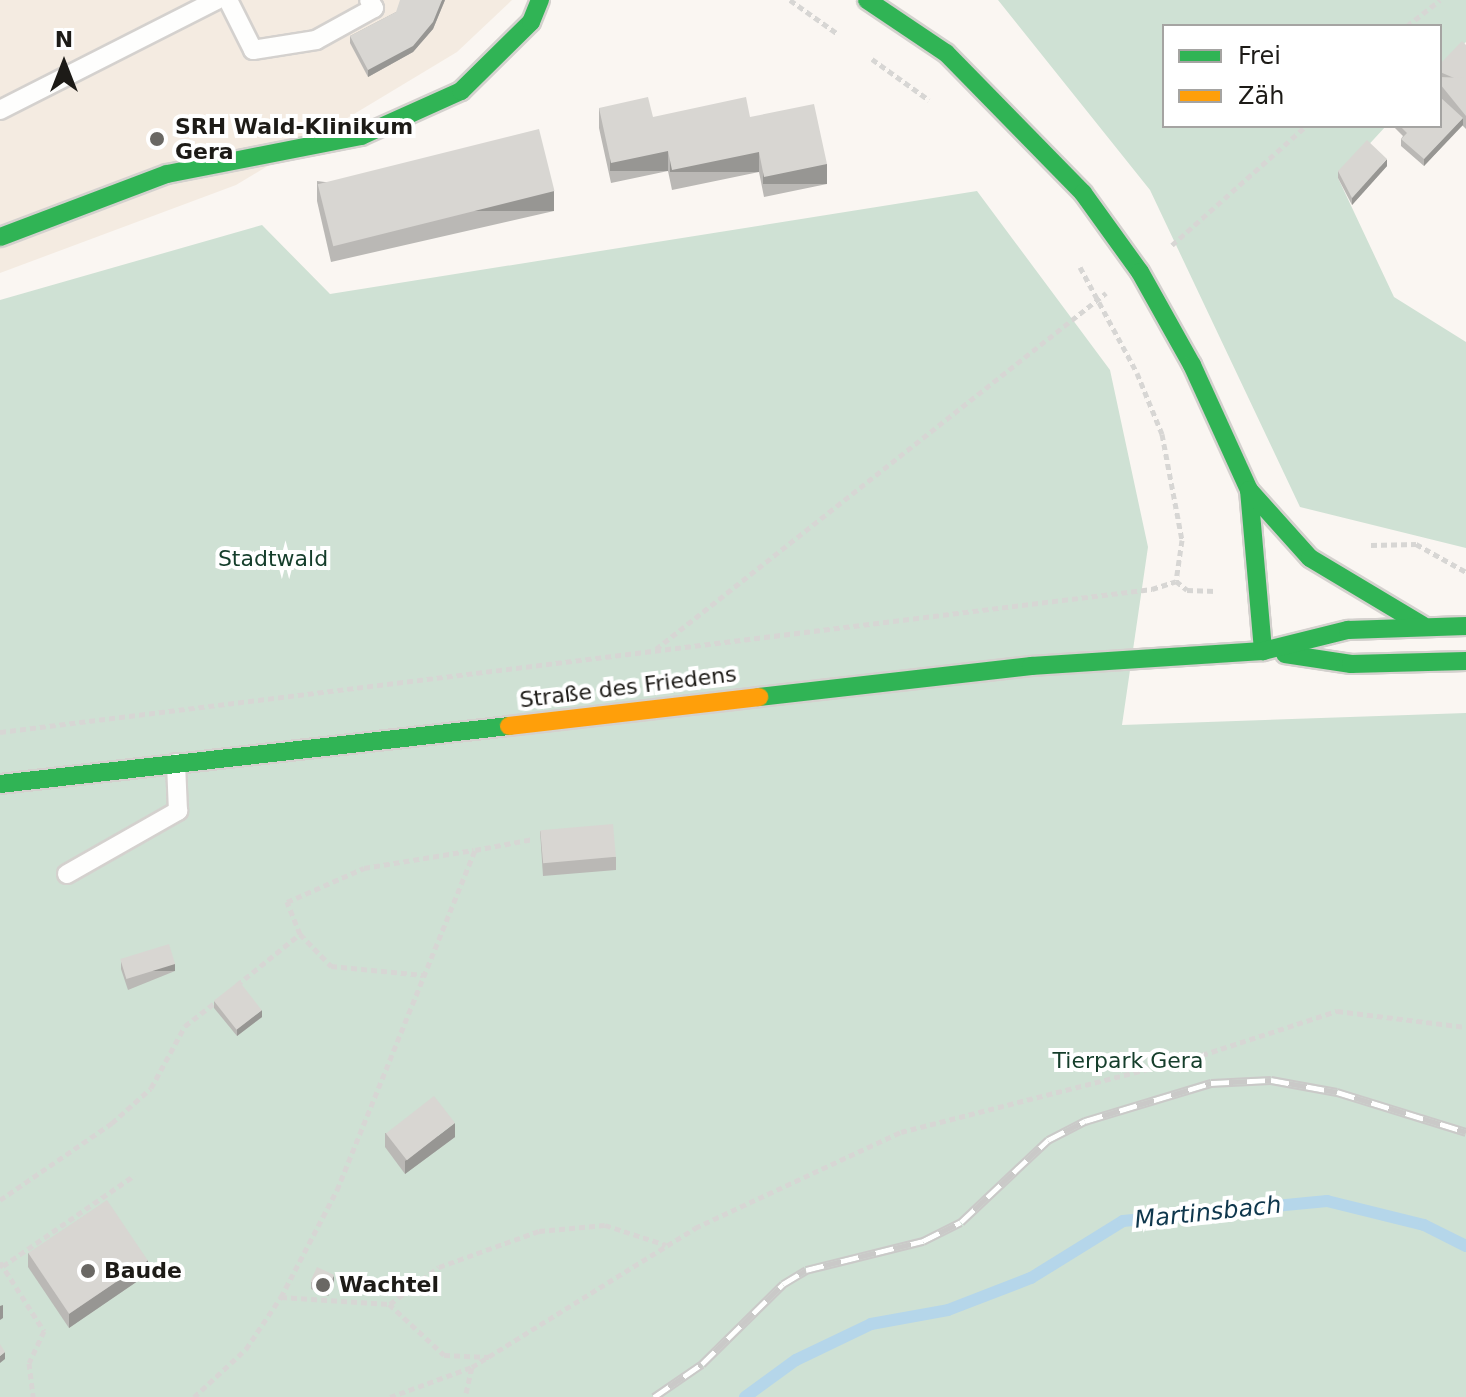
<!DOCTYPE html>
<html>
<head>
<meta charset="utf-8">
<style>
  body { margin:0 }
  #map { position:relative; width:1466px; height:1397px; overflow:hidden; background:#faf6f2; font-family:"DejaVu Sans",sans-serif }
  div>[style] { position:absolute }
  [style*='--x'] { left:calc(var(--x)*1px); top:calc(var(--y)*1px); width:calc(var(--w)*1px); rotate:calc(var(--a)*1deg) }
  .built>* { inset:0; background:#f4ebe1 }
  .green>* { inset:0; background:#cfe1d4 }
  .stream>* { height:12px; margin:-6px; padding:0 6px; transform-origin:6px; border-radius:6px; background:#b5d6ea }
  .path>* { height:5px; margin-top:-2.5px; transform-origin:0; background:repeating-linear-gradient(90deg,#d7d6d4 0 6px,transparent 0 10px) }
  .roads { filter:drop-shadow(2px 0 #d4d1ce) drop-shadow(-2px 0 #d4d1ce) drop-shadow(0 2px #d4d1ce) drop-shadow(0 -2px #d4d1ce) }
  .lane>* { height:18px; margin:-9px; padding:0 9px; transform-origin:9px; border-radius:9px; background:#fefefd }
  .fast>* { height:18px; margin:-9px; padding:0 9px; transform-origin:9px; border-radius:9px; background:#30b455 }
  .slow>* { height:18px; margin:-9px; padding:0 9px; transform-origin:9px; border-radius:9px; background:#ff9f0a }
  .rail>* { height:9px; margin-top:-4.5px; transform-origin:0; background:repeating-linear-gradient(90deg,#fff 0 18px,#cac9c8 0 36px); box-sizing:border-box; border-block:2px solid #cac9c8 }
  .wall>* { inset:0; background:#bab8b5 }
  .shaded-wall>* { inset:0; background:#979693; transform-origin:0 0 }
  .building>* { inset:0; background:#d8d6d2; transform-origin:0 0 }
  .dots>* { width:22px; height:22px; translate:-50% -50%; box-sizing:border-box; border:4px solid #fff; border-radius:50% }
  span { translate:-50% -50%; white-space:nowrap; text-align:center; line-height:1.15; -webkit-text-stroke:8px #fff; paint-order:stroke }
  .poi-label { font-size:22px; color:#1d1b17; font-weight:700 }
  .left { translate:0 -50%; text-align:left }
  .park-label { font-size:22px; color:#153e2b }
  .street-label { font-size:22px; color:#1d1b17 }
  .water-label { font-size:24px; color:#0f374d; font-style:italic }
  .legend { position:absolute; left:1162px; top:24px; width:280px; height:104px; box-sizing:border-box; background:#fff; border:2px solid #a5a4a2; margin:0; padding:10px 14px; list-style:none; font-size:24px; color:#1d1b17 }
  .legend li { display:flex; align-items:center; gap:16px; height:40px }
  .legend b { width:40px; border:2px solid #a5a4a2 }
  .north { position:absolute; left:24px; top:24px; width:80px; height:80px; -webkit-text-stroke:6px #fff; paint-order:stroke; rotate:0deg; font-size:22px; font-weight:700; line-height:32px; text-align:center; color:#1d1b17 }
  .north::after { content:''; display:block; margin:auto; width:28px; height:36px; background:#1d1b17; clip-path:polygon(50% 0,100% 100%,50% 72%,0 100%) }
</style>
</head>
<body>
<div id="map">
  <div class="built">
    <div style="clip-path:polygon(0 0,512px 0,457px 52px,236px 185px,0 273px)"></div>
  </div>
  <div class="green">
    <div style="clip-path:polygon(998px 0,1466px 0,1466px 42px,1440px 69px,1440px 26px,1164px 26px,1164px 126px,1386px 126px,1338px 178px,1394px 297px,1466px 342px,1466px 548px,1300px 507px,1150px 190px)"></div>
    <div style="clip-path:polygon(977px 191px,1110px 370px,1148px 547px,1122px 725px,1466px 713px,1466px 1397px,0 1397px,0 300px,262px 225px,330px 294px)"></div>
  </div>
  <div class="stream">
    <div style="--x:745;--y:1397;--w:63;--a:-36"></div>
    <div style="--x:796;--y:1360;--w:83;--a:-25.6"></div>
    <div style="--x:871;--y:1324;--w:78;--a:-10.3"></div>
    <div style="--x:948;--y:1310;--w:89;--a:-21.1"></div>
    <div style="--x:1031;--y:1278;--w:108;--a:-31.8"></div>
    <div style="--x:1123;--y:1221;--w:205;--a:-5.6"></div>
    <div style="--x:1327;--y:1201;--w:100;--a:13.9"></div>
    <div style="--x:1424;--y:1225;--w:47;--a:26.6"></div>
  </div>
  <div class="path">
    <div style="--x:790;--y:0;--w:59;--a:35.3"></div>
    <div style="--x:1407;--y:26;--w:42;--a:-38.2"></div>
    <div style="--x:872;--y:59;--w:70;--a:35.7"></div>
    <div style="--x:1172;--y:245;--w:179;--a:-41.6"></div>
    <div style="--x:1080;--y:267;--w:120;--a:61.7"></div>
    <div style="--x:1137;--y:373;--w:66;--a:67.7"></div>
    <div style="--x:1162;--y:434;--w:108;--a:79.3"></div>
    <div style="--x:1182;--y:540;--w:41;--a:98.3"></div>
    <div style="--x:1371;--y:545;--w:45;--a:-1.3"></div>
    <div style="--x:1416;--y:544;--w:57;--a:29.2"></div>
    <div style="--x:656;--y:649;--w:574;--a:-38.35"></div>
    <div style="--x:0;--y:732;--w:1161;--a:-7.08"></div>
    <div style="--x:1152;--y:589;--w:25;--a:-18"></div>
    <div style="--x:1176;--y:581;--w:14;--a:39"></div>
    <div style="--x:1187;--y:590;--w:29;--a:2"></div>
    <div style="--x:300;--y:934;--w:35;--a:-112"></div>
    <div style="--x:287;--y:902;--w:84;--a:-23.8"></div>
    <div style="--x:364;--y:868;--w:111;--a:-9.3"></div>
    <div style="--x:237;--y:985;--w:81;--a:-39"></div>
    <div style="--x:300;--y:934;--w:45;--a:45.9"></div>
    <div style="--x:331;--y:966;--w:93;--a:5.5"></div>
    <div style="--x:0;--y:1200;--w:136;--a:-34.5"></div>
    <div style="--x:112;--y:1123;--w:52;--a:-41.9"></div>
    <div style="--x:151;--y:1088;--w:71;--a:-61.3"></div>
    <div style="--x:185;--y:1026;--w:41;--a:-38"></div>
    <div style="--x:0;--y:1262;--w:82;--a:57.5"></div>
    <div style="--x:44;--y:1331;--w:35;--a:115"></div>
    <div style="--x:29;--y:1363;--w:34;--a:83"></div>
    <div style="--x:3;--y:1266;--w:160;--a:-34.6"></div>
    <div style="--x:281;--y:1297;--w:121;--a:-62.4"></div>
    <div style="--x:337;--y:1190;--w:367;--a:-67.9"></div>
    <div style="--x:475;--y:850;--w:59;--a:-10.7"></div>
    <div style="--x:390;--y:1304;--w:61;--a:-37.1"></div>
    <div style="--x:439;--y:1267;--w:106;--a:-19.8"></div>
    <div style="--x:539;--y:1231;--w:66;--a:-5.2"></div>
    <div style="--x:605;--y:1225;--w:64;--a:18.2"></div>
    <div style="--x:466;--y:1393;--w:26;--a:-77"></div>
    <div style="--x:194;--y:1397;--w:71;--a:-42.7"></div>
    <div style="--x:246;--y:1349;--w:63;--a:-56.1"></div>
    <div style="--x:281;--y:1297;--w:108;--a:3.7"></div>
    <div style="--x:389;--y:1304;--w:75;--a:42.8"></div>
    <div style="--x:444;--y:1355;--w:45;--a:2.5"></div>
    <div style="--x:390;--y:1397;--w:87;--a:-20.1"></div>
    <div style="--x:472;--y:1367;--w:263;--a:-31.9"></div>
    <div style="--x:695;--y:1228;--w:227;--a:-25"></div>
    <div style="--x:901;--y:1132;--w:311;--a:-14.3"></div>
    <div style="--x:1202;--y:1055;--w:142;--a:-18.1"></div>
    <div style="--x:1337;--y:1011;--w:130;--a:7.1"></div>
  </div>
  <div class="roads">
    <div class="lane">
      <div style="--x:228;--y:0;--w:56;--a:63.4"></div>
      <div style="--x:253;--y:50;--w:64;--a:-9"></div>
      <div style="--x:316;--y:40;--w:66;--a:-28.9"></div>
      <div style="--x:374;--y:8;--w:9;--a:-122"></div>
      <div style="--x:0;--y:110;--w:243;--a:-26.9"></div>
      <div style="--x:67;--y:874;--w:128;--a:-29.6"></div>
      <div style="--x:178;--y:811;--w:48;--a:-92.4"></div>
    </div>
    <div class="fast">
      <div style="--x:867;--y:0;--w:95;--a:33.9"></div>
      <div style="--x:946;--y:53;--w:196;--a:45.6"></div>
      <div style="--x:1083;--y:193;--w:97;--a:54.2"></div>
      <div style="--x:1140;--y:272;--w:107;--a:60.8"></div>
      <div style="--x:1192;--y:365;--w:137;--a:65.5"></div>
      <div style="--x:1249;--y:490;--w:162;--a:85"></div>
      <div style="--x:0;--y:237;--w:178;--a:-20.7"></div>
      <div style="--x:167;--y:174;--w:198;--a:-11.1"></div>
      <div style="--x:361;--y:136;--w:110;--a:-24.2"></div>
      <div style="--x:461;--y:91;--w:98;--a:-44.6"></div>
      <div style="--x:531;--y:22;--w:24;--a:-68"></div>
      <div style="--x:1249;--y:490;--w:91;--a:48.1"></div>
      <div style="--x:1310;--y:558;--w:131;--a:30.9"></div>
      <div style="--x:1285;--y:654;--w:67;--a:8.6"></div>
      <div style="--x:1351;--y:664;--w:115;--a:-1.5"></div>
      <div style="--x:759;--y:697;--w:274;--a:-6.5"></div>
      <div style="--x:1031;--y:666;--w:232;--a:-3.7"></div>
      <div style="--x:1263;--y:651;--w:88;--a:-13.9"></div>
      <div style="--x:1348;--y:630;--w:118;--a:-1.9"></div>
      <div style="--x:0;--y:784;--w:512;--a:-6.5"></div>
    </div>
    <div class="slow">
      <div style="--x:509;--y:726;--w:252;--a:-6.6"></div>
    </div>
  </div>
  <div class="rail">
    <div style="--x:654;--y:1397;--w:58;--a:-34.5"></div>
    <div style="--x:702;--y:1364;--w:114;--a:-44.6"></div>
    <div style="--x:783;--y:1284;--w:27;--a:-31"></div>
    <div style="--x:806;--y:1270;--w:121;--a:-13.9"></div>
    <div style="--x:923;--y:1241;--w:42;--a:-26.6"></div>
    <div style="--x:961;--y:1222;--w:120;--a:-43.3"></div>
    <div style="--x:1048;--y:1140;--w:42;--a:-27.2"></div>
    <div style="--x:1085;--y:1121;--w:132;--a:-16.8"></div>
    <div style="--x:1211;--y:1083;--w:60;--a:-2.9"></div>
    <div style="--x:1271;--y:1080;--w:67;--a:10.3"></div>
    <div style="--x:1337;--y:1092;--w:135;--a:17.2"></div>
  </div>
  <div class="wall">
    <div style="clip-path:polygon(445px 0,433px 29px,413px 52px,368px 77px,350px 43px,350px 36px,396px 12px)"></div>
    <div style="clip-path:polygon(1466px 45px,1466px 129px,1462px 125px,1424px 166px,1401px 146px,1401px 139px,1403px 136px,1393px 126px,1440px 126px,1440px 64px)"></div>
    <div style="clip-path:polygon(599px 108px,653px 117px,750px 117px,827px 184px,764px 197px,759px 172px,672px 190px,668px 171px,611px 183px,599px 128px)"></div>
    <div style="clip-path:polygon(1387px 166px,1352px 205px,1338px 178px,1338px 171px)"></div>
    <div style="clip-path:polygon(317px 181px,554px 211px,331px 262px,317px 201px)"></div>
    <div style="clip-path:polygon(540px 831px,616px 857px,616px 870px,543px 876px)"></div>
    <div style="clip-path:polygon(121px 962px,175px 971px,128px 990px,121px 969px)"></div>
    <div style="clip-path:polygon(214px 1001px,262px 1017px,237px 1036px,214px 1008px)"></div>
    <div style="clip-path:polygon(385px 1133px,455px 1137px,405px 1174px,385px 1147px)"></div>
    <div style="clip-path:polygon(28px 1253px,148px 1274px,69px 1328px,28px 1267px)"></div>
    <div style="clip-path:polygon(311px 1282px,334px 1282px,328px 1296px,311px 1289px)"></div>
  </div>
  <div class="shaded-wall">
    <div style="clip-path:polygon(442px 0,445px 0,433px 29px,413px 52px,368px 77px,368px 70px)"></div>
    <div style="clip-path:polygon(1463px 118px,1463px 125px,1424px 166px,1424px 159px)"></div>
    <div style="left:668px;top:151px;width:20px;height:58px;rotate:90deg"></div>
    <div style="left:759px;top:152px;width:20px;height:89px;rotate:90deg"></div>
    <div style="clip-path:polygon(1387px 159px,1387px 166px,1352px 205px,1352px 198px)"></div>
    <div style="left:827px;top:164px;width:20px;height:64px;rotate:90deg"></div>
    <div style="left:554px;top:191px;width:20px;height:229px;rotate:90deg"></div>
    <div style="left:175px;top:964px;width:7px;height:51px;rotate:90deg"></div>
    <div style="clip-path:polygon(262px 1010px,262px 1017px,237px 1036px,237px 1029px)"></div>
    <div style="clip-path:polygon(455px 1123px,455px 1137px,405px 1174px,405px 1161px)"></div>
    <div style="clip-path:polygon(148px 1260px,148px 1274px,69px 1328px,69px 1314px)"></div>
    <div style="clip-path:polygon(334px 1275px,334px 1282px,328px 1296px,328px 1289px)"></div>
    <div style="clip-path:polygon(3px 1305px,3px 1318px,0 1320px,0 1306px)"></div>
    <div style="clip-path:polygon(5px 1352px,5px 1359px,0 1363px,0 1356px)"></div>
  </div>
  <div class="building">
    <div style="clip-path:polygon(400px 0,442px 0,433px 22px,413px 46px,368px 70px,350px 36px,396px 12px)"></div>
    <div style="clip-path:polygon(1462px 41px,1466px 45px,1466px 78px,1454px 78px,1440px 72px,1440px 64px)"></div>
    <div style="clip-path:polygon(1440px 77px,1466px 78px,1466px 116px,1440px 84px)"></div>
    <div style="clip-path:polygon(648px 97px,653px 117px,746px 97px,750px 117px,814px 104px,827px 164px,764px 177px,759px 152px,672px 170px,668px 151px,611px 163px,599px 108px)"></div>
    <div style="clip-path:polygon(1440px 97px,1463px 118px,1424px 159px,1401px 139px,1407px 133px,1400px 126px,1440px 126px)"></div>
    <div style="left:539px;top:129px;width:64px;height:228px;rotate:76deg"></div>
    <div style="clip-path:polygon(1367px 140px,1387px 159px,1352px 198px,1338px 171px)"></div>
    <div style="left:613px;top:824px;width:33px;height:73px;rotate:85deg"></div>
    <div style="left:169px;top:944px;width:21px;height:51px;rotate:73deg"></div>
    <div style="left:239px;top:981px;width:37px;height:32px;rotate:52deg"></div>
    <div style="left:434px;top:1096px;width:34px;height:61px;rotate:52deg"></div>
    <div style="left:107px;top:1200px;width:73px;height:95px;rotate:56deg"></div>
    <div style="left:317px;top:1267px;width:19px;height:16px;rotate:25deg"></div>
    <div style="clip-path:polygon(0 1344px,5px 1352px,0 1356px)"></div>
  </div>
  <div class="dots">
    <div style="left:157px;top:139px;background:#6a6864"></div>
    <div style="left:88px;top:1271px;background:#6a6864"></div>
    <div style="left:323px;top:1285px;background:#6a6864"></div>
  </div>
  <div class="poi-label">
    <span class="left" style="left:175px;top:139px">SRH Wald-Klinikum<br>Gera</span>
    <span class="left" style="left:104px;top:1271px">Baude</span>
    <span class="left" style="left:339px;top:1285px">Wachtel</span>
  </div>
  <div class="park-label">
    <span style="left:273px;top:559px">Stadtwald</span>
    <span style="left:1128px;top:1061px">Tierpark Gera</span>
  </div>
  <div class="street-label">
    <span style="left:628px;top:687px;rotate:-7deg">Straße des Friedens</span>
  </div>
  <div class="water-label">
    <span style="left:1208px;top:1213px;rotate:-6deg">Martinsbach</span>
  </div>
  <ul class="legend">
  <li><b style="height:10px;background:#30b455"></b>Frei</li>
  <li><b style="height:10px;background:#ff9f0a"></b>Zäh</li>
  </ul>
  <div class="north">N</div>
</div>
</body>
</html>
